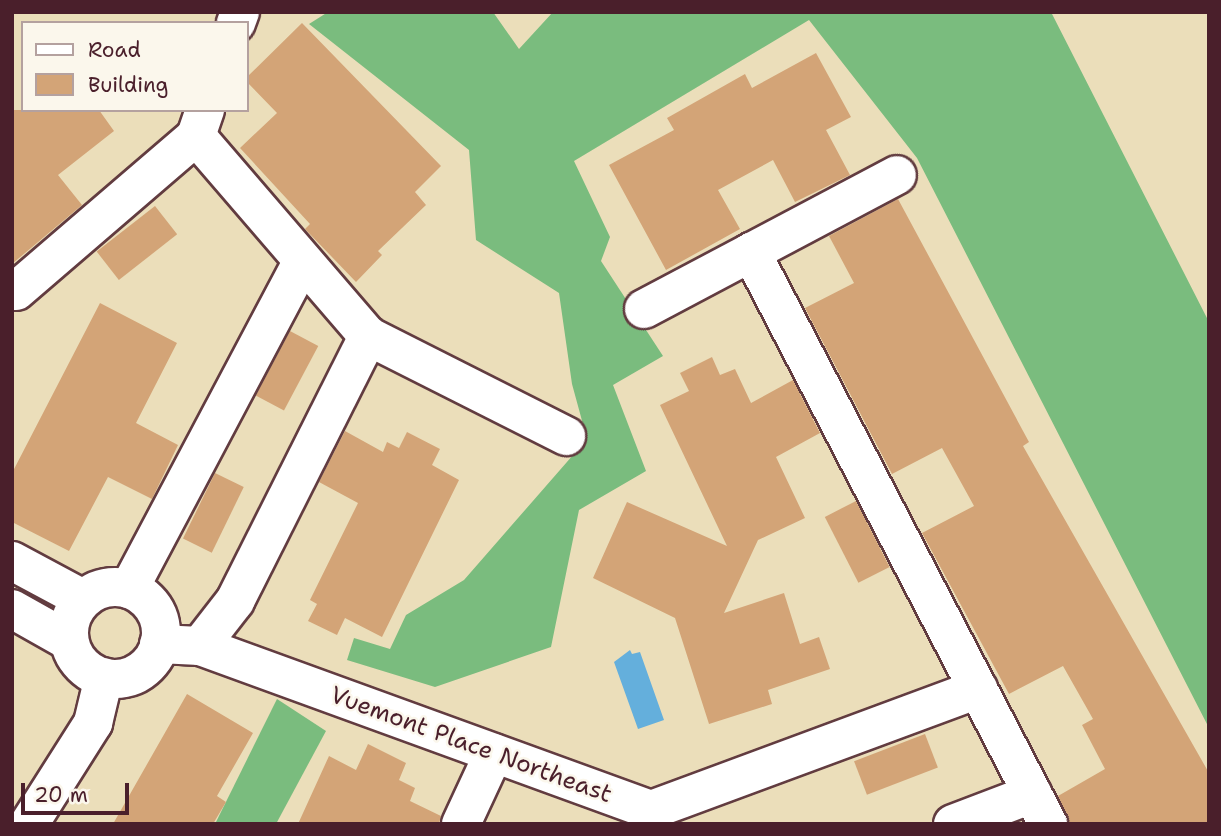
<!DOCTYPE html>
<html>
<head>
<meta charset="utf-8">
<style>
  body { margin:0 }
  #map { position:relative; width:1221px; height:836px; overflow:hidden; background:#ebdeba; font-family:"Shantell Sans",sans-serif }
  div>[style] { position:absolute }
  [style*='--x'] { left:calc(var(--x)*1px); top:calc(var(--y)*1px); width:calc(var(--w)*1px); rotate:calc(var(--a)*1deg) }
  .forest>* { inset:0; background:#7abc7e }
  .water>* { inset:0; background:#64afdc }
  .building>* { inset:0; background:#d3a477; transform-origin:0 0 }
  .roads { filter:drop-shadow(2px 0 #623c40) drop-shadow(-2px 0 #623c40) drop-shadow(0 2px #623c40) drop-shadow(0 -2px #623c40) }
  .minor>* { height:38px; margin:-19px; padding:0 19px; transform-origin:19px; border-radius:19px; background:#fff }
  .minor>.ring { margin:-19px; padding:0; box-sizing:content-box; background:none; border:38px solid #fff; border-radius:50% }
  span { translate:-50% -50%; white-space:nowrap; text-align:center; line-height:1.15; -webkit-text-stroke:5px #fbf7ec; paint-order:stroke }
  .street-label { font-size:24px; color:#4a1f2b }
  .frame { position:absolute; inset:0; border:14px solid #4a1f2b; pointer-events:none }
  .legend { position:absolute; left:21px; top:21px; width:228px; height:91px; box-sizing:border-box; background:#fbf7ec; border:2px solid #b4a19f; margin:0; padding:9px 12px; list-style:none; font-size:21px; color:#4a1f2b }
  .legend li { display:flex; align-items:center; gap:14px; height:35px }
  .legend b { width:35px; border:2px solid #b4a19f }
  .scale { position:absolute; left:21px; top:783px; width:108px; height:32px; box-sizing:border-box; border:4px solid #4a1f2b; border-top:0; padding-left:9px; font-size:21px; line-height:24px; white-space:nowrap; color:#4a1f2b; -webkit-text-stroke:5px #fbf7ec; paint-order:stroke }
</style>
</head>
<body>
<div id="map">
  <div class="forest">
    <div style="clip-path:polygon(328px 12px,493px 12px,519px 49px,553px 12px,1051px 12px,1209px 322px,1209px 728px,917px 158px,809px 20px,574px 161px,610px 237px,601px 261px,663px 356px,613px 385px,646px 471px,579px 510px,551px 647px,435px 687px,347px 660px,354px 638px,390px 649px,406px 615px,464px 580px,587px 439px,572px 384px,559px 293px,476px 240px,469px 150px,309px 24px)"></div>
    <div style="clip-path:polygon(277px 699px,326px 731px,276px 824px,215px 824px)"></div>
  </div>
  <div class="water">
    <div style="clip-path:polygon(630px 650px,632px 654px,640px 652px,664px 720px,638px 729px,614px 662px)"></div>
  </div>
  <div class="building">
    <div style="clip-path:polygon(302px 23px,441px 166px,415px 192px,426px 205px,378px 251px,382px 255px,356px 282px,305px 229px,310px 224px,240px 148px,277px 113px,247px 82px,247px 77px)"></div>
    <div style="clip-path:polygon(816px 53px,851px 117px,826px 130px,850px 175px,795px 202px,773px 160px,718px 190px,740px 229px,666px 270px,609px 165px,674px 130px,667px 118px,745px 74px,752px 88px)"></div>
    <div style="clip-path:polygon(12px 110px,99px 110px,114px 131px,58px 175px,82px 205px,12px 264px)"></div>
    <div style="clip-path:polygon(898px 199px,1029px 442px,1023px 446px,1209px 773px,1209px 824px,1070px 824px,1058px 796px,1105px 769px,1082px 725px,1093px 719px,1063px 666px,1009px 694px,922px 533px,974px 506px,942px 448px,892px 474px,805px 308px,854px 283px,829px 236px)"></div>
    <div style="left:155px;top:206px;width:36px;height:74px;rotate:52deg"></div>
    <div style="clip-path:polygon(100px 303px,177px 343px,136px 423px,178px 445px,152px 499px,108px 477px,69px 551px,12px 522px,12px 473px)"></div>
    <div style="left:290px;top:331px;width:32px;height:73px;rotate:28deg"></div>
    <div style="clip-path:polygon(712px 357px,720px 375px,735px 369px,751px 403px,793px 380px,820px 433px,776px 457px,805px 518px,758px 540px,724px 613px,784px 593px,800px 644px,819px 637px,830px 669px,768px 690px,772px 704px,709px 724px,675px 618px,593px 578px,627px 502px,727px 546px,660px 405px,689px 391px,680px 373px)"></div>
    <div style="clip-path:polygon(345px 431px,383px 452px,387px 442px,399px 448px,407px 432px,440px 449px,432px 465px,459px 480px,382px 637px,345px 618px,337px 635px,308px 621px,317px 604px,310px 600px,358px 503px,319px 482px)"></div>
    <div style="left:215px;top:473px;width:32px;height:73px;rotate:26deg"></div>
    <div style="left:856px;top:501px;width:74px;height:35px;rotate:63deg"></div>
    <div style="clip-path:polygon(187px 694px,253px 733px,217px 796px,226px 802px,213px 824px,113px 824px)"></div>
    <div style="left:925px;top:734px;width:36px;height:76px;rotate:69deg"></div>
    <div style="clip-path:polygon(368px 744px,406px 763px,399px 780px,415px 788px,410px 801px,441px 816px,439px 824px,298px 824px,329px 756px,356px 770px)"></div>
  </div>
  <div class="roads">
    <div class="minor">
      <div style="--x:236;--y:23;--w:12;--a:-70"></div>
      <div style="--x:196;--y:136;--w:264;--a:49.3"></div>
      <div style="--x:368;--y:336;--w:222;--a:26.8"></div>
      <div style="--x:751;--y:252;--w:645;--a:62.56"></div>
      <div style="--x:16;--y:291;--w:238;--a:-40.7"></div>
      <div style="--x:196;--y:136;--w:28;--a:-71"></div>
      <div style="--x:644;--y:309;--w:286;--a:-27.9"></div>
      <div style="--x:12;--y:561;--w:81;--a:28.2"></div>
      <div class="ring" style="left:69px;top:587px;width:54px;height:54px"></div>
      <div style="--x:129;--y:589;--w:371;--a:-62.1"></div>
      <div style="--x:12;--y:609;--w:65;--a:29.3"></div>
      <div style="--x:159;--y:644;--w:41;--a:2.8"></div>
      <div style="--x:200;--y:646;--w:480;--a:20"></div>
      <div style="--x:651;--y:810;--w:349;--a:-20.3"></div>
      <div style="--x:200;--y:646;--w:57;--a:-52.1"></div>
      <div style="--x:235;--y:601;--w:297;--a:-63.3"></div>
      <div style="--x:29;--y:824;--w:120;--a:-57.6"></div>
      <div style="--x:93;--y:723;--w:47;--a:-76.6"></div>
      <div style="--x:461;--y:824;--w:78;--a:-65.1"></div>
      <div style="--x:953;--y:824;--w:85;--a:-20.8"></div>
    </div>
  </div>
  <div class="street-label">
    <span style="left:471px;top:745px;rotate:20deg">Vuemont Place Northeast</span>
  </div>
  <div class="frame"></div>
  <ul class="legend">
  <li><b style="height:9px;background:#fff"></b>Road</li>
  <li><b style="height:19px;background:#d3a477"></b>Building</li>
  </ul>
  <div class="scale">20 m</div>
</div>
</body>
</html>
